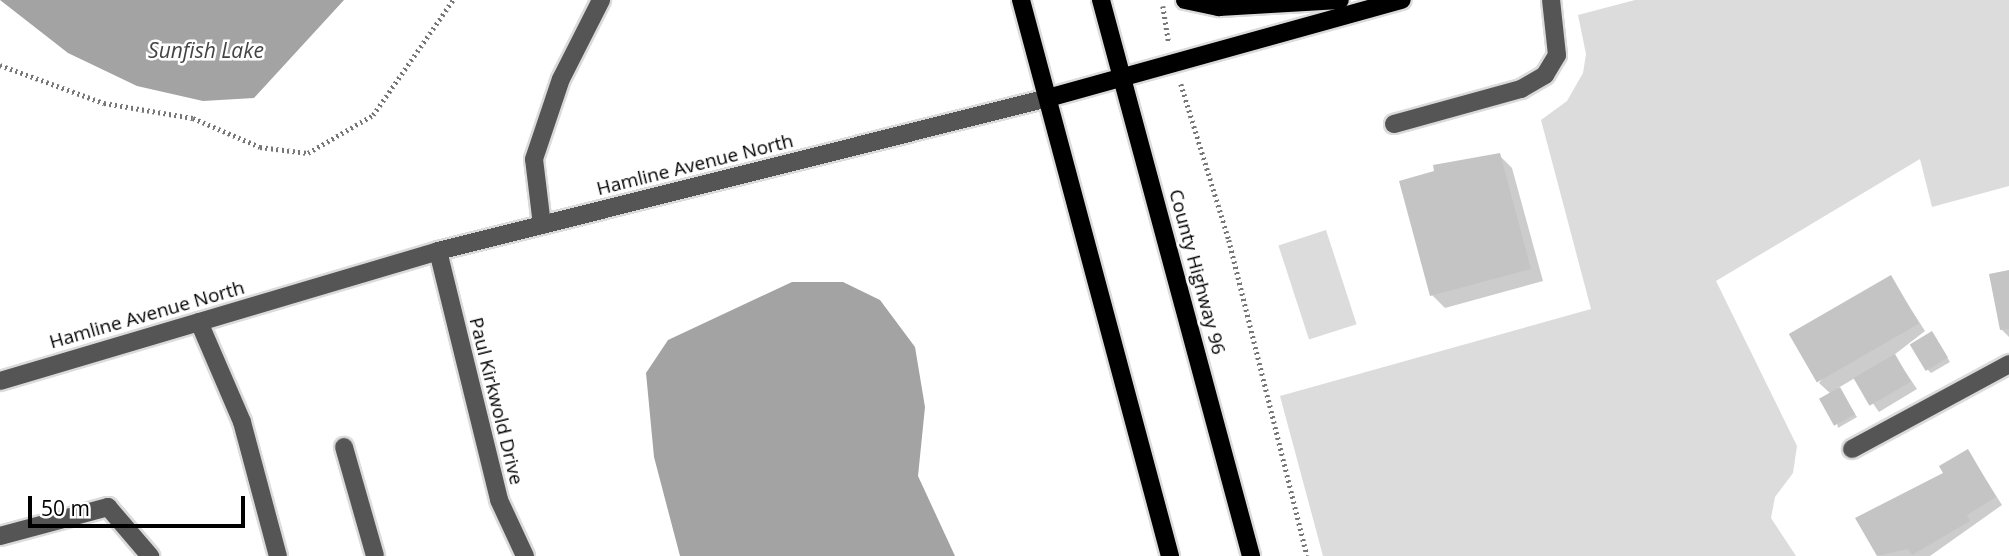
<!DOCTYPE html>
<html>
<head>
<meta charset="utf-8">
<style>
  body { margin:0 }
  #map { position:relative; width:2009px; height:556px; overflow:hidden; background:#fff; font-family:"Open Sans",sans-serif }
  div>[style] { position:absolute }
  [style*='--x'] { left:calc(var(--x)*1px); top:calc(var(--y)*1px); width:calc(var(--w)*1px); rotate:calc(var(--a)*1deg) }
  .green>* { inset:0; background:#dcdcdc; transform-origin:0 0 }
  .water>* { inset:0; background:#a3a3a3 }
  .shadow>* { inset:0; background:#0003 }
  .building>* { inset:0; background:#c4c4c4; transform-origin:0 0 }
  .path>* { height:4.5px; margin-top:-2.25px; transform-origin:0; background:repeating-linear-gradient(90deg,#777 0 2px,transparent 0 5.5px) }
  .roads { filter:drop-shadow(2px 0 #dbdbdb) drop-shadow(-2px 0 #dbdbdb) drop-shadow(0 2px #dbdbdb) drop-shadow(0 -2px #dbdbdb) }
  .minor>* { height:18px; margin:-9px; padding:0 9px; transform-origin:9px; border-radius:9px; background:#555 }
  .major>* { height:18px; margin:-9px; padding:0 9px; transform-origin:9px; border-radius:9px; background:#000 }
  span { translate:-50% -50%; white-space:nowrap; text-align:center; line-height:1.15; -webkit-text-stroke:5px #fff; paint-order:stroke }
  .street-label { font-size:19px; color:#000 }
  .water-label { font-size:21px; color:#444; font-style:italic }
  .scale { position:absolute; left:28px; top:496px; width:217px; height:32px; box-sizing:border-box; border:4px solid #000; border-top:0; padding-left:9px; font-size:21px; line-height:24px; white-space:nowrap; color:#000; -webkit-text-stroke:5px #fff; paint-order:stroke }
</style>
</head>
<body>
<div id="map">
  <div class="green">
    <div style="clip-path:polygon(1635px 0,2009px 0,2009px 186px,1932px 207px,1920px 159px,1716px 281px,1797px 446px,1793px 473px,1775px 497px,1771px 518px,1796px 556px,1323px 556px,1280px 396px,1591px 309px,1541px 120px,1567px 101px,1583px 73px,1586px 54px,1578px 15px)"></div>
    <div style="left:1326px;top:230px;width:99px;height:50px;rotate:72deg"></div>
  </div>
  <div class="water">
    <div style="clip-path:polygon(0 0,344px 0,254px 98px,203px 101px,137px 86px,68px 53px)"></div>
    <div style="clip-path:polygon(792px 282px,843px 282px,880px 300px,915px 347px,925px 407px,918px 476px,955px 556px,680px 556px,654px 457px,646px 373px,668px 340px)"></div>
  </div>
  <div class="shadow">
    <div style="clip-path:polygon(1499px 155px,1512px 168px,1543px 281px,1445px 308px,1432px 295px)"></div>
    <div style="clip-path:polygon(2009px 271px,2009px 337px,2002px 330px)"></div>
    <div style="clip-path:polygon(1891px 278px,1925px 331px,1894px 355px,1917px 389px,1879px 412px,1855px 378px,1838px 388px,1857px 417px,1838px 428px,1831px 394px,1819px 383px)"></div>
    <div style="clip-path:polygon(1935px 337px,1950px 362px,1931px 373px,1928px 370px)"></div>
    <div style="clip-path:polygon(1968px 451px,2002px 505px,1930px 556px,1879px 556px,1857px 518px,1945px 474px)"></div>
  </div>
  <div class="building">
    <div style="clip-path:polygon(1500px 153px,1531px 269px,1430px 296px,1399px 181px,1434px 171px,1433px 165px)"></div>
    <div style="clip-path:polygon(2009px 270px,2009px 329px,2000px 330px,1989px 274px)"></div>
    <div style="left:1891px;top:275px;width:56px;height:118px;rotate:60deg"></div>
    <div style="left:1932px;top:331px;width:31px;height:26px;rotate:59deg"></div>
    <div style="left:1895px;top:354px;width:32px;height:48px;rotate:60deg"></div>
    <div style="left:1840px;top:387px;width:31px;height:24px;rotate:61deg"></div>
    <div style="clip-path:polygon(1968px 449px,1996px 497px,1967px 515px,1970px 521px,1912px 555px,1908px 549px,1877px 556px,1855px 518px,1943px 473px,1939px 466px)"></div>
  </div>
  <div class="path">
    <div style="--x:1163;--y:6;--w:36;--a:81"></div>
    <div style="--x:0;--y:65;--w:111;--a:20.1"></div>
    <div style="--x:104;--y:103;--w:90;--a:9.6"></div>
    <div style="--x:193;--y:118;--w:73;--a:23.4"></div>
    <div style="--x:260;--y:147;--w:48;--a:7.1"></div>
    <div style="--x:308;--y:153;--w:75;--a:-30.3"></div>
    <div style="--x:373;--y:115;--w:140;--a:-55.2"></div>
    <div style="--x:1181;--y:84;--w:163;--a:72.9"></div>
    <div style="--x:1229;--y:240;--w:325;--a:76.1"></div>
  </div>
  <div class="roads">
    <div class="minor">
      <div style="--x:1394;--y:124;--w:132;--a:-15.4"></div>
      <div style="--x:1521;--y:89;--w:28;--a:-30"></div>
      <div style="--x:1545;--y:75;--w:23;--a:-59"></div>
      <div style="--x:1557;--y:55;--w:55;--a:-96.2"></div>
      <div style="--x:542;--y:225;--w:66;--a:-96.9"></div>
      <div style="--x:534;--y:159;--w:84;--a:-71.4"></div>
      <div style="--x:561;--y:79;--w:89;--a:-63.1"></div>
      <div style="--x:438;--y:251;--w:256;--a:76.2"></div>
      <div style="--x:499;--y:500;--w:62;--a:65.1"></div>
      <div style="--x:199;--y:322;--w:109;--a:66.7"></div>
      <div style="--x:242;--y:422;--w:139;--a:75"></div>
      <div style="--x:0;--y:381;--w:457;--a:-16.5"></div>
      <div style="--x:438;--y:251;--w:629;--a:-14.08"></div>
      <div style="--x:344;--y:447;--w:113;--a:74.1"></div>
      <div style="--x:1852;--y:449;--w:179;--a:-28.4"></div>
      <div style="--x:0;--y:536;--w:112;--a:-15"></div>
      <div style="--x:108;--y:507;--w:65;--a:49.4"></div>
    </div>
    <div class="major">
      <div style="--x:1021;--y:0;--w:576;--a:75"></div>
      <div style="--x:1101;--y:0;--w:576;--a:74.9"></div>
      <div style="--x:1185;--y:0;--w:35;--a:12"></div>
      <div style="--x:1219;--y:7;--w:121;--a:-3.3"></div>
      <div style="--x:1048;--y:98;--w:367;--a:-15.5"></div>
    </div>
  </div>
  <div class="street-label">
    <span style="left:695px;top:165px;rotate:-14deg">Hamline Avenue North</span>
    <span style="left:1197px;top:272px;rotate:75deg">County Highway 96</span>
    <span style="left:147px;top:315px;rotate:-16deg">Hamline Avenue North</span>
    <span style="left:496px;top:401px;rotate:76deg">Paul Kirkwold Drive</span>
  </div>
  <div class="water-label">
    <span style="left:206px;top:50px">Sunfish Lake</span>
  </div>
  <div class="scale">50 m</div>
</div>
</body>
</html>
